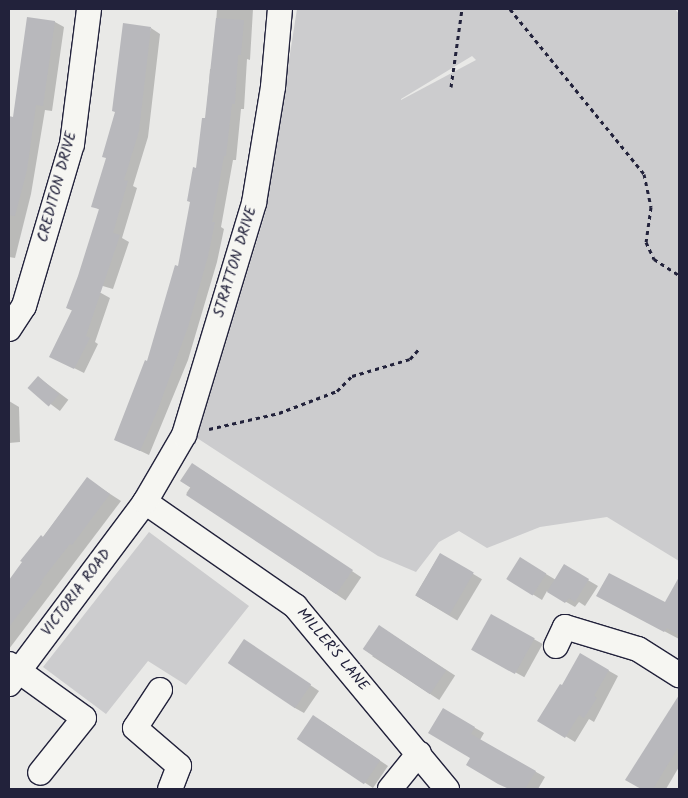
<!DOCTYPE html>
<html>
<head>
<meta charset="utf-8">
<style>
  body { margin:0 }
  #map { position:relative; width:688px; height:798px; overflow:hidden; background:#e9e9e7; font-family:Kalam,sans-serif }
  div>[style] { position:absolute }
  [style*='--x'] { left:calc(var(--x)*1px); top:calc(var(--y)*1px); width:calc(var(--w)*1px); rotate:calc(var(--a)*1deg) }
  .green>* { inset:0; background:#ccccce }
  .shadow>* { inset:0; background:#0003; transform-origin:0 0 }
  .building>* { inset:0; background:#b8b8bc; transform-origin:0 0 }
  .path>* { height:3px; margin-top:-1.5px; transform-origin:0; background:repeating-linear-gradient(90deg,#22223b 0 4px,transparent 0 8px) }
  .roads { filter:drop-shadow(1px 0 #22223b) drop-shadow(-1px 0 #22223b) drop-shadow(0 1px #22223b) drop-shadow(0 -1px #22223b) }
  .minor>* { height:24px; margin:-12px; padding:0 12px; transform-origin:12px; border-radius:12px; background:#f6f6f2 }
  span { translate:-50% -50%; white-space:nowrap; text-align:center; line-height:1.15; -webkit-text-stroke:4px #f6f6f2; paint-order:stroke }
  .street-label { font-size:15px; color:#22223b }
  .frame { position:absolute; inset:0; border:10px solid #22223b; pointer-events:none }
</style>
</head>
<body>
<div id="map">
  <div class="green">
    <div style="clip-path:polygon(evenodd,297px 9px,675px 9px,679px 14px,679px 561px,607px 517px,540px 527px,487px 548px,459px 531px,439px 542px,416px 572px,378px 556px,197px 438px,265px 214px,297px 9px,472px 56px,476px 60px,401px 100px,401px 99px,472px 56px)"></div>
    <div style="clip-path:polygon(149px 532px,249px 606px,186px 685px,148px 661px,106px 714px,43px 667px)"></div>
  </div>
  <div class="shadow">
    <div style="clip-path:polygon(217px 9px,253px 9px,250px 60px,247px 59px,244px 109px,241px 109px,236px 160px,233px 160px,221px 227px,224px 229px,217px 262px,188px 360px,149px 455px,115px 439px,148px 363px,179px 268px,206px 120px,210px 69px,213px 69px)"></div>
    <div style="clip-path:polygon(28px 18px,55px 22px,64px 27px,52px 111px,45px 110px,31px 194px,15px 258px,9px 257px,9px 117px,14px 118px)"></div>
    <div style="clip-path:polygon(151px 28px,160px 34px,148px 137px,133px 186px,137px 188px,122px 238px,129px 242px,113px 289px,89px 282px,100px 210px,93px 206px)"></div>
    <div style="clip-path:polygon(73px 291px,101px 293px,110px 298px,95px 342px,98px 344px,84px 373px,60px 361px,73px 311px,67px 308px)"></div>
    <div style="left:38px;top:377px;width:38px;height:14px;rotate:37deg"></div>
    <div style="clip-path:polygon(9px 401px,19px 407px,20px 442px,9px 443px)"></div>
    <div style="left:202px;top:470px;width:192px;height:28px;rotate:34deg"></div>
    <div style="clip-path:polygon(87px 479px,121px 501px,9px 649px,9px 582px)"></div>
    <div style="left:440px;top:554px;width:49px;height:48px;rotate:31deg"></div>
    <div style="clip-path:polygon(521px 559px,556px 580px,564px 566px,598px 586px,585px 606px,579px 602px,575px 607px,547px 591px,542px 600px,508px 579px)"></div>
    <div style="clip-path:polygon(598px 596px,665px 604px,669px 597px,679px 603px,679px 639px)"></div>
    <div style="left:492px;top:616px;width:58px;height:38px;rotate:29deg"></div>
    <div style="left:388px;top:632px;width:80px;height:29px;rotate:33deg"></div>
    <div style="clip-path:polygon(253px 646px,319px 691px,304px 713px,295px 708px)"></div>
    <div style="clip-path:polygon(581px 655px,618px 676px,594px 722px,589px 719px,575px 742px,539px 720px,562px 687px)"></div>
    <div style="clip-path:polygon(675px 704px,679px 706px,679px 767px,666px 789px,643px 789px,627px 780px)"></div>
    <div style="clip-path:polygon(444px 710px,484px 733px,480px 740px,545px 777px,538px 789px,511px 789px,468px 765px,472px 757px)"></div>
    <div style="clip-path:polygon(323px 722px,388px 766px,373px 788px,298px 739px)"></div>
  </div>
  <div class="building">
    <div style="clip-path:polygon(27px 17px,55px 21px,43px 106px,36px 105px,27px 170px,15px 216px,9px 215px,9px 116px,13px 117px)"></div>
    <div style="clip-path:polygon(216px 18px,244px 20px,241px 55px,238px 55px,235px 104px,232px 104px,226px 156px,224px 156px,212px 222px,215px 222px,208px 256px,188px 327px,158px 409px,140px 451px,114px 440px,145px 360px,147px 361px,175px 265px,178px 266px,190px 202px,187px 201px,193px 167px,196px 168px,202px 118px,205px 118px)"></div>
    <div style="clip-path:polygon(123px 23px,151px 27px,139px 131px,124px 180px,128px 181px,113px 233px,120px 235px,86px 336px,90px 338px,74px 369px,49px 357px,72px 310px,66px 308px,78px 276px,99px 209px,91px 207px,106px 158px,102px 157px,115px 112px,112px 111px)"></div>
    <div style="left:38px;top:376px;width:28px;height:16px;rotate:41deg"></div>
    <div style="clip-path:polygon(192px 463px,353px 570px,336px 594px,186px 495px,191px 488px,180px 481px)"></div>
    <div style="clip-path:polygon(87px 477px,110px 494px,72px 545px,70px 544px,41px 581px,43px 582px,9px 627px,9px 580px,22px 562px,20px 561px,41px 535px,43px 537px)"></div>
    <div style="left:440px;top:553px;width:39px;height:49px;rotate:30deg"></div>
    <div style="left:520px;top:557px;width:31px;height:26px;rotate:32deg"></div>
    <div style="clip-path:polygon(564px 564px,589px 579px,575px 602px,569px 598px,565px 603px,547px 592px)"></div>
    <div style="clip-path:polygon(609px 573px,665px 602px,679px 577px,679px 635px,667px 628px,664px 632px,596px 596px)"></div>
    <div style="left:491px;top:614px;width:50px;height:41px;rotate:29deg"></div>
    <div style="left:379px;top:625px;width:81px;height:29px;rotate:34deg"></div>
    <div style="left:244px;top:639px;width:81px;height:29px;rotate:34deg"></div>
    <div style="clip-path:polygon(580px 653px,609px 670px,594px 696px,597px 698px,584px 718px,579px 715px,565px 738px,537px 721px,560px 684px,562px 685px)"></div>
    <div style="clip-path:polygon(679px 695px,679px 746px,653px 789px,641px 789px,625px 780px)"></div>
    <div style="clip-path:polygon(443px 708px,475px 727px,471px 734px,536px 771px,525px 789px,509px 789px,498px 784px,466px 765px,470px 758px,428px 733px)"></div>
    <div style="left:313px;top:715px;width:81px;height:29px;rotate:34deg"></div>
  </div>
  <div class="path">
    <div style="--x:510;--y:9;--w:213;--a:50.9"></div>
    <div style="--x:644;--y:174;--w:34;--a:78"></div>
    <div style="--x:651;--y:207;--w:35;--a:98"></div>
    <div style="--x:646;--y:242;--w:19;--a:65"></div>
    <div style="--x:654;--y:259;--w:30;--a:33"></div>
    <div style="--x:451;--y:87;--w:79;--a:-82"></div>
    <div style="--x:209;--y:429;--w:72;--a:-12.9"></div>
    <div style="--x:279;--y:413;--w:62;--a:-20.8"></div>
    <div style="--x:337;--y:391;--w:21;--a:-45"></div>
    <div style="--x:352;--y:376;--w:60;--a:-16.3"></div>
    <div style="--x:410;--y:359;--w:13;--a:-48"></div>
  </div>
  <div class="roads">
    <div class="minor">
      <div style="--x:9;--y:329;--w:27;--a:-57"></div>
      <div style="--x:24;--y:306;--w:169;--a:-73.5"></div>
      <div style="--x:72;--y:144;--w:136;--a:-82.8"></div>
      <div style="--x:145;--y:502;--w:183;--a:34.7"></div>
      <div style="--x:295;--y:606;--w:238;--a:50.3"></div>
      <div style="--x:556;--y:646;--w:21;--a:-65"></div>
      <div style="--x:565;--y:627;--w:76;--a:16.8"></div>
      <div style="--x:638;--y:649;--w:49;--a:32.4"></div>
      <div style="--x:9;--y:664;--w:92;--a:35.8"></div>
      <div style="--x:84;--y:718;--w:70;--a:128.7"></div>
      <div style="--x:9;--y:684;--w:227;--a:-53.2"></div>
      <div style="--x:145;--y:502;--w:78;--a:-59.8"></div>
      <div style="--x:184;--y:435;--w:242;--a:-73.2"></div>
      <div style="--x:254;--y:203;--w:118;--a:-80.7"></div>
      <div style="--x:273;--y:87;--w:78;--a:-84.9"></div>
      <div style="--x:160;--y:690;--w:45;--a:123.3"></div>
      <div style="--x:135;--y:728;--w:58;--a:40.8"></div>
      <div style="--x:179;--y:766;--w:25;--a:111"></div>
      <div style="--x:390;--y:789;--w:46;--a:-51.1"></div>
    </div>
  </div>
  <div class="street-label">
    <span style="left:58px;top:187px;rotate:-75deg">CREDITON DRIVE</span>
    <span style="left:236px;top:262px;rotate:-73deg">STRATTON DRIVE</span>
    <span style="left:77px;top:593px;rotate:-53deg">VICTORIA ROAD</span>
    <span style="left:332px;top:650px;rotate:50deg">MILLER'S LANE</span>
  </div>
  <div class="frame"></div>
</div>
</body>
</html>
